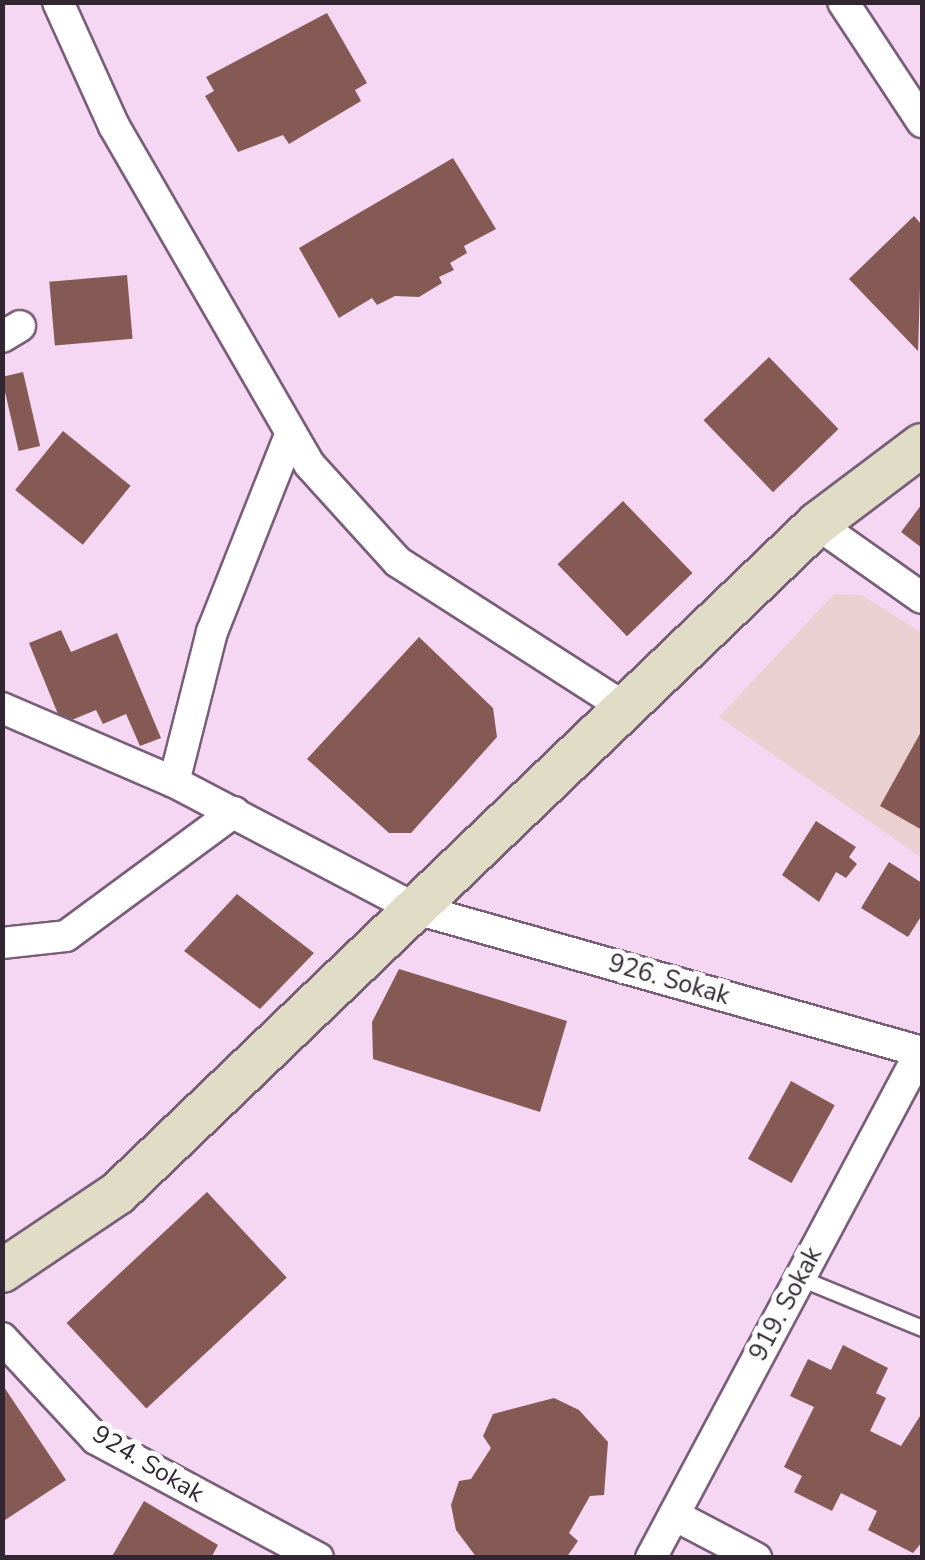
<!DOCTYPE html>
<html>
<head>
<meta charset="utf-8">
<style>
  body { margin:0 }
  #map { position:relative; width:925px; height:1560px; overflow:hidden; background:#f5d7f3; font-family:"Nunito Sans",sans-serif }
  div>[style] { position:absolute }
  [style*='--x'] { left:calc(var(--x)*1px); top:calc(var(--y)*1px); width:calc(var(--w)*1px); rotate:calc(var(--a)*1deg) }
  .education>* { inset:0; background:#ebd0d2 }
  .building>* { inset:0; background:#865a54; transform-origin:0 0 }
  .roads { filter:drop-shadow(2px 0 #785e77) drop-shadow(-2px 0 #785e77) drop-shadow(0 2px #785e77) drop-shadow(0 -2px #785e77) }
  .service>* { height:15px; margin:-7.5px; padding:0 7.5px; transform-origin:7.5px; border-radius:7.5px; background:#fff }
  .minor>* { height:30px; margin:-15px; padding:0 15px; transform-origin:15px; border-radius:15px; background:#fff }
  .secondary>* { height:42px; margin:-21px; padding:0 21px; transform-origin:21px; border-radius:21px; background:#e0dcc5 }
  span { translate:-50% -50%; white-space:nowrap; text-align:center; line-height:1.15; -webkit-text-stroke:10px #fff; paint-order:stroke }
  .street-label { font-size:25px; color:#312631 }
  .frame { position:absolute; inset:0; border:5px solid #312631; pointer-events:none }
</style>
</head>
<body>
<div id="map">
  <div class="education">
    <div style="clip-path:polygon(834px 594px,862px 595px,922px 633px,922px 858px,719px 717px)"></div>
  </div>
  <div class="building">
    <div style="clip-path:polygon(327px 13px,367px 83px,355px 90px,361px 101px,289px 144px,283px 135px,238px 152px,205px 96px,214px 91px,206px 77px)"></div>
    <div style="clip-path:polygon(453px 158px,496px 229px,464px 246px,467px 253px,450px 263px,454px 270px,439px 277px,442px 283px,419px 297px,395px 296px,377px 305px,372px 298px,339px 318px,299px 248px)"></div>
    <div style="clip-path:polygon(914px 216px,922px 225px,918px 351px,849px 279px)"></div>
    <div style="left:127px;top:275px;width:64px;height:78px;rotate:85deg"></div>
    <div style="left:769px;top:357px;width:100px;height:91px;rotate:46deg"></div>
    <div style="left:23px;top:372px;width:76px;height:22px;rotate:77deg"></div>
    <div style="left:63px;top:431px;width:87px;height:76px;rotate:39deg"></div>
    <div style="left:623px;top:501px;width:100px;height:91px;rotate:46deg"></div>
    <div style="clip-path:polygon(922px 504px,922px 548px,901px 532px)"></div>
    <div style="clip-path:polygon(61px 630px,71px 652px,117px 633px,161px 738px,140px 746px,126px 714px,103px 724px,96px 710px,62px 724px,29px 643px)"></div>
    <div style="clip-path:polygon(419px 637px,493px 708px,497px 737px,411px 833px,389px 833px,307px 759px)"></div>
    <div style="clip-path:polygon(922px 730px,922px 830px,880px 806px)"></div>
    <div style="clip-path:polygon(816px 821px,856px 847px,849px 857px,857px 864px,846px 878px,836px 872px,819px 902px,782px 875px)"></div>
    <div style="clip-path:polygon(889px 862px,922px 883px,922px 915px,908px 937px,861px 908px)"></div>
    <div style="clip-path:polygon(237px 894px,314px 953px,260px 1009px,184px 951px)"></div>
    <div style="clip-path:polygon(399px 969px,567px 1021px,540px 1112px,373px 1059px,372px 1022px)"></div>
    <div style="left:791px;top:1081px;width:50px;height:89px;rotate:29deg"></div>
    <div style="left:207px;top:1192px;width:117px;height:192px;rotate:47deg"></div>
    <div style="clip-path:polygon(843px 1345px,888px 1368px,876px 1393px,886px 1398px,870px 1431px,901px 1446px,922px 1413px,922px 1542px,913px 1553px,868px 1530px,877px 1511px,841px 1493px,832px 1511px,794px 1492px,802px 1476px,784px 1467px,814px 1407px,790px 1396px,808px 1359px,831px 1370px)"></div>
    <div style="clip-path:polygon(2px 1384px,66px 1480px,2px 1522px)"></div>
    <div style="clip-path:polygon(554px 1398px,579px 1410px,608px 1442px,604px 1495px,590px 1496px,569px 1533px,578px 1541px,566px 1558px,477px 1558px,456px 1530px,451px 1505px,459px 1481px,471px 1479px,491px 1448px,483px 1436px,493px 1414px)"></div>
    <div style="clip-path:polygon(144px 1501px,218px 1545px,211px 1558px,111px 1558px)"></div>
  </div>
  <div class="roads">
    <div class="service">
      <div style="--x:800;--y:1278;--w:132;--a:22.3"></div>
    </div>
    <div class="minor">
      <div style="--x:58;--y:2;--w:136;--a:65.7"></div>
      <div style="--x:114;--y:126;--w:390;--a:60"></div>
      <div style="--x:309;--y:464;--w:132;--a:47.8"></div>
      <div style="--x:398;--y:562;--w:269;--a:32.7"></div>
      <div style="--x:843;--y:2;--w:144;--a:56.6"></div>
      <div style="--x:2;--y:337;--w:21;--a:-31"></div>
      <div style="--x:817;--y:524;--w:128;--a:35.2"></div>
      <div style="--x:2;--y:708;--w:187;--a:23.3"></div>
      <div style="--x:174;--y:782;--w:273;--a:27.7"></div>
      <div style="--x:416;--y:909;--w:526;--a:15.78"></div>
      <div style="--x:174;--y:782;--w:155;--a:-75.8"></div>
      <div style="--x:212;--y:632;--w:212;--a:-68.4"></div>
      <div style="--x:2;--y:943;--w:64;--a:-6.2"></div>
      <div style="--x:66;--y:936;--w:209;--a:-36.4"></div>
      <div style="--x:2;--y:1338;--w:138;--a:47.1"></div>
      <div style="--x:96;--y:1439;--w:252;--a:28.2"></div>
      <div style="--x:674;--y:1515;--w:93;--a:27.7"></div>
      <div style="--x:651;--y:1558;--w:574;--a:-61.96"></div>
    </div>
    <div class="secondary">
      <div style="--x:2;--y:1271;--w:140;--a:-33.9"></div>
      <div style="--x:118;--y:1193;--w:968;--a:-43.74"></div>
      <div style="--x:817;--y:524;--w:131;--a:-37"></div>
    </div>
  </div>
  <div class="street-label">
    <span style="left:669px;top:980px;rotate:16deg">926. Sokak</span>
    <span style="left:786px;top:1304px;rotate:-62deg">919. Sokak</span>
    <span style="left:148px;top:1464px;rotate:31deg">924. Sokak</span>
  </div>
  <div class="frame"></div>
</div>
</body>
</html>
